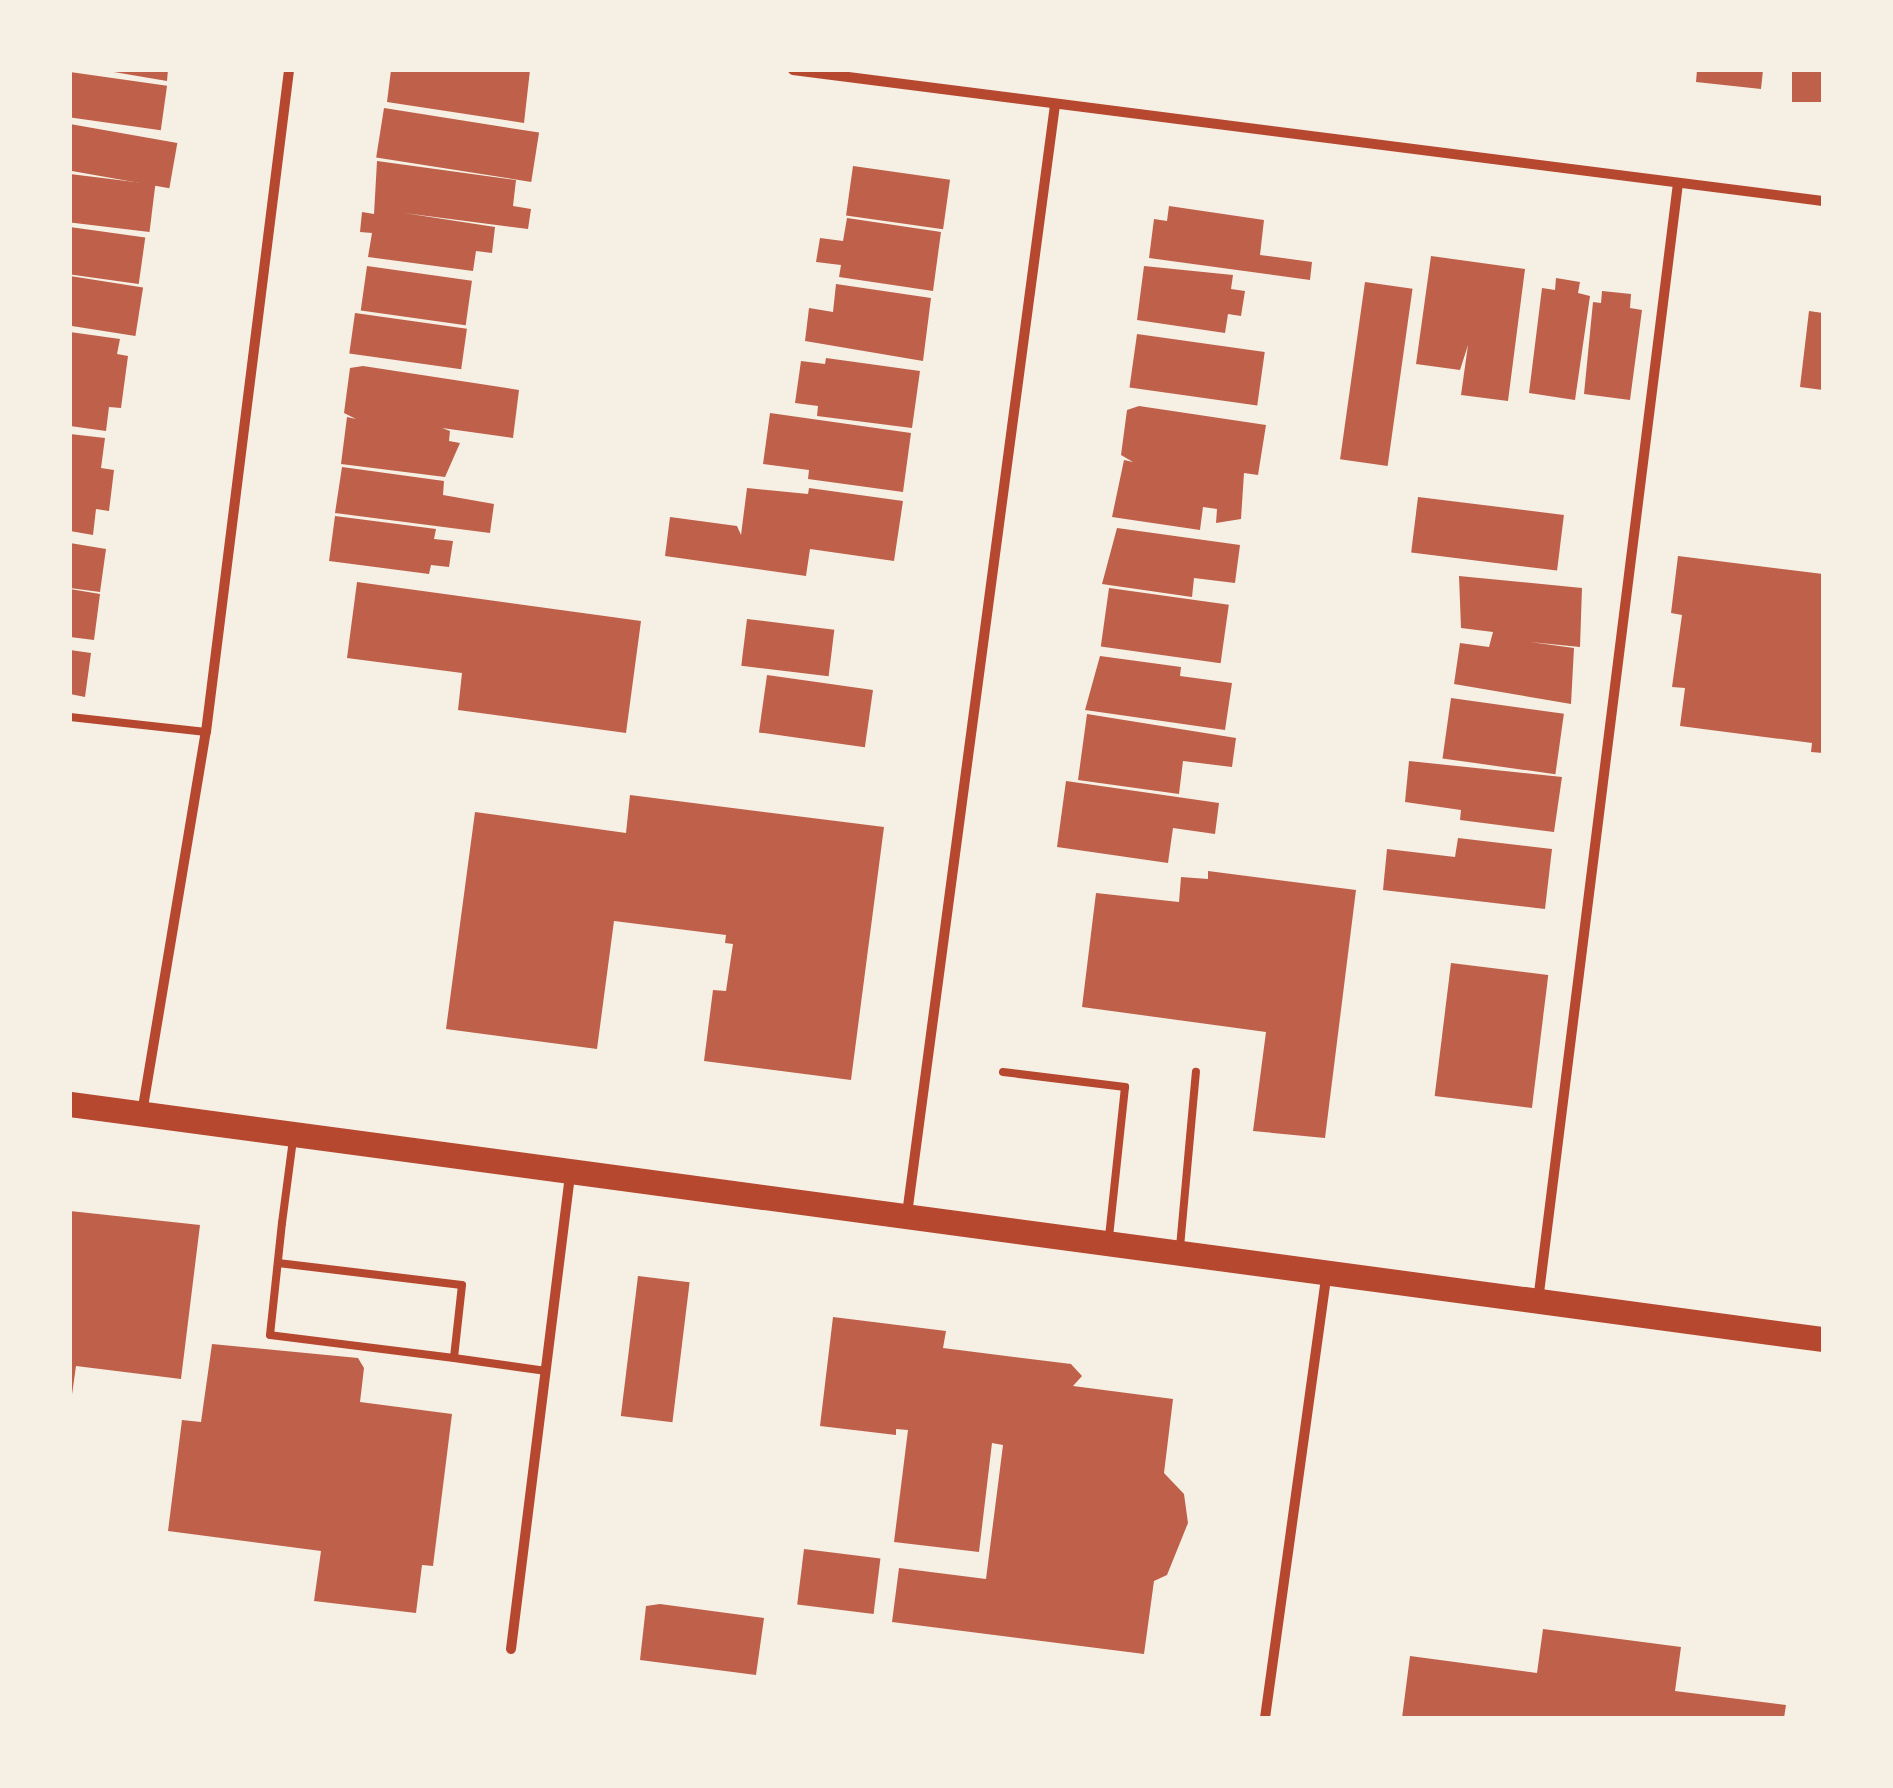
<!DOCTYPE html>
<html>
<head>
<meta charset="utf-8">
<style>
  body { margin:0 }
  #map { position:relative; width:1893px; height:1788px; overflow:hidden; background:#f6efe4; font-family:"Public Sans",sans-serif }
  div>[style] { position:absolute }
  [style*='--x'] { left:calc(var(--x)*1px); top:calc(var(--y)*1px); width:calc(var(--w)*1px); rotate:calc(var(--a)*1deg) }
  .building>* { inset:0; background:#bf614a; transform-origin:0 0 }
  .service>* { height:8px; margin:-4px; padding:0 4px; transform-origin:4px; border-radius:4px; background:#b5482f }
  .minor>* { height:10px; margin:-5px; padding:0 5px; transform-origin:5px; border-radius:5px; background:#b5482f }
  .primary>* { height:25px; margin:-12.5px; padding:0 12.5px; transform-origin:12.5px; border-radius:12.5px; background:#b5482f }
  span { translate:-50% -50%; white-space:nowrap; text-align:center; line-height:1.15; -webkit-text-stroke:9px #f6efe4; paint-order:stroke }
  .frame { position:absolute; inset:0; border:72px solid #f6efe4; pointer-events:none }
</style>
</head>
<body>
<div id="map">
  <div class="building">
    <div style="clip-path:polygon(102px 70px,168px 70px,167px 81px)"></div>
    <div style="clip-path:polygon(391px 70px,530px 70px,524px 123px,387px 102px)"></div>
    <div style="clip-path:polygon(1697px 70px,1763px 70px,1761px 89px,1696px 82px)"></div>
    <div style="left:1792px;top:70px;width:31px;height:32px"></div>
    <div style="left:70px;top:72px;width:98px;height:45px;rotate:8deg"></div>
    <div style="left:384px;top:108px;width:157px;height:50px;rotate:9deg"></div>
    <div style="left:70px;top:124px;width:109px;height:46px;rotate:10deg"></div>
    <div style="clip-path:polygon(377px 161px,516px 180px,513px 206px,531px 209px,528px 229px,404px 213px,495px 227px,492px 253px,476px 251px,473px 271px,368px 257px,372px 233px,360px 232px,362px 212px,374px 214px)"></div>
    <div style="left:853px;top:166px;width:98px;height:50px;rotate:8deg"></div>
    <div style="left:70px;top:174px;width:86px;height:48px;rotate:7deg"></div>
    <div style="clip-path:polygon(1169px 206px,1264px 220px,1260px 255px,1312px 262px,1310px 280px,1149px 258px,1154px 219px,1167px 221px)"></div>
    <div style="clip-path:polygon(847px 218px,941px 232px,933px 291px,839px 277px,841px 265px,816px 262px,820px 238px,843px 241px)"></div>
    <div style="left:70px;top:227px;width:76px;height:47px;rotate:8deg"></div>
    <div style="clip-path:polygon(1431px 256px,1525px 269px,1508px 401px,1461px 395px,1468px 345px,1460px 370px,1416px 364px)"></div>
    <div style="left:367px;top:266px;width:106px;height:45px;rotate:8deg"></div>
    <div style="clip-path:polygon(1144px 266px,1233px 275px,1231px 289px,1245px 291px,1241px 316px,1228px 314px,1225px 333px,1137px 320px)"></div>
    <div style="left:70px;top:276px;width:74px;height:49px;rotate:9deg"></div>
    <div style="clip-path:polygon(1556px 278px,1580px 282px,1578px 293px,1590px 296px,1575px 400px,1529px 393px,1542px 288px,1555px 290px)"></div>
    <div style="left:1365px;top:282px;width:48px;height:179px;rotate:8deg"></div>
    <div style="clip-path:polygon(836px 284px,931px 298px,923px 361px,805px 341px,809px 308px,833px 312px)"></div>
    <div style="clip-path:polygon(1602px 291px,1631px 294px,1630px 308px,1642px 310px,1630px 400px,1584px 394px,1593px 302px,1601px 303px)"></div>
    <div style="clip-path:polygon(1809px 311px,1823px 313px,1823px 390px,1800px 387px)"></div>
    <div style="left:355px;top:313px;width:113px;height:41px;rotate:8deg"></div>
    <div style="clip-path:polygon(70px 332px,120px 339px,117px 354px,128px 356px,121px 408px,109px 407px,106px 431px,70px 426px)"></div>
    <div style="left:1137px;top:334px;width:129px;height:54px;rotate:8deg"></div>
    <div style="clip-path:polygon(826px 358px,920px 371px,912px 428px,817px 416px,818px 406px,795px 403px,801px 361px,825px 364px)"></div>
    <div style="clip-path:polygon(363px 366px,519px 390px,513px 438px,442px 428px,450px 431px,449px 441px,460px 443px,445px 477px,341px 464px,347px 417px,356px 419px,344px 413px,350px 368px)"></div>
    <div style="clip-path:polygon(1139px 406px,1266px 425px,1258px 475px,1244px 473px,1241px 519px,1216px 523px,1217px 509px,1203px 507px,1200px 530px,1112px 517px,1124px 460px,1133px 462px,1121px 455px,1127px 410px)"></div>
    <div style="clip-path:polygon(770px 413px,911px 433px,903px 492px,808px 479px,809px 470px,763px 464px)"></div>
    <div style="clip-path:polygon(70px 434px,105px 438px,101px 468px,114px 470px,109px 511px,96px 509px,93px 535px,70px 531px)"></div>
    <div style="clip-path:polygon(342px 467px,444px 481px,443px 495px,494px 504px,490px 533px,335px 513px)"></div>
    <div style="clip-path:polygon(747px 488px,808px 494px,809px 488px,903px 501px,894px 561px,810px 549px,806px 576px,665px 556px,670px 517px,737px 526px,741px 535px)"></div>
    <div style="left:1418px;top:497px;width:147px;height:56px;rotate:7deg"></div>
    <div style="clip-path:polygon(335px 516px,436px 529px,434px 539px,453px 541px,449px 567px,431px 565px,429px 574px,329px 561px)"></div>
    <div style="clip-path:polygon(1117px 528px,1240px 545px,1235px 583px,1194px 578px,1192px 597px,1102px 584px)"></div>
    <div style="clip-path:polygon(70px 543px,106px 549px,100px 592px,70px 588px)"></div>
    <div style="clip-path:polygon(1678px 556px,1823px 574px,1823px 753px,1811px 752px,1812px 743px,1680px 726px,1685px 688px,1672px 687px,1682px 615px,1671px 613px)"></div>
    <div style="clip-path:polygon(1459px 576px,1582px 588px,1580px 647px,1530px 642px,1574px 648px,1571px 704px,1454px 684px,1460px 643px,1489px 647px,1493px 632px,1461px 628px)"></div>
    <div style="clip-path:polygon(357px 582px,641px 621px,626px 733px,458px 710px,462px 673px,347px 658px)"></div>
    <div style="left:1109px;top:588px;width:121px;height:59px;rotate:8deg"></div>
    <div style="clip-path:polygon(70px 589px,100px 594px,94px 640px,70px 637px)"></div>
    <div style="left:747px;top:619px;width:88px;height:47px;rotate:7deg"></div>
    <div style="clip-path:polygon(70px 650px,91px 653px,85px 697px,70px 694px)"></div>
    <div style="clip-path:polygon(1100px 656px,1181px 667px,1180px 676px,1232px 683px,1225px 730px,1085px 710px)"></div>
    <div style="left:767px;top:675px;width:107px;height:58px;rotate:8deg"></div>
    <div style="left:1451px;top:698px;width:114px;height:61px;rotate:8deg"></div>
    <div style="clip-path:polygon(1087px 714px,1236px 738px,1232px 767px,1183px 761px,1179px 794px,1078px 780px)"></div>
    <div style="clip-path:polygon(1409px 761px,1562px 777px,1554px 832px,1460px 820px,1461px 810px,1405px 802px)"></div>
    <div style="clip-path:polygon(1066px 781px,1219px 803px,1215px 834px,1173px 828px,1168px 863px,1057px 847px)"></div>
    <div style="clip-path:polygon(630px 795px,884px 827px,851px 1080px,704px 1061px,713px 990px,726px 991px,733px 944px,725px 943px,726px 935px,614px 921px,597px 1049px,446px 1029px,475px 812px,626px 833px)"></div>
    <div style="clip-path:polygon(1458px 838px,1552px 849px,1545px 909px,1383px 890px,1387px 849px,1455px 857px)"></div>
    <div style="clip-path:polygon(1208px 871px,1356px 890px,1325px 1138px,1253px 1131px,1266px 1032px,1082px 1007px,1096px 893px,1179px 902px,1181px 877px,1208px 879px)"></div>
    <div style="left:1451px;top:963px;width:98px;height:134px;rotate:7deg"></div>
    <div style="clip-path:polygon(70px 1211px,200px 1225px,181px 1379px,76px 1366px,70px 1409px)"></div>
    <div style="left:638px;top:1276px;width:52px;height:141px;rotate:7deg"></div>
    <div style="clip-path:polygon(833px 1317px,946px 1331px,943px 1348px,1071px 1364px,1082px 1376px,1073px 1386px,1173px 1399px,1164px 1473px,1184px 1494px,1188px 1523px,1167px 1575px,1154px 1581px,1144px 1654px,892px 1622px,899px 1568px,986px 1579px,1003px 1445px,992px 1443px,979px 1552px,894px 1542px,908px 1430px,896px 1429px,896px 1435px,820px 1426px)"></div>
    <div style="clip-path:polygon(212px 1344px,358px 1358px,364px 1368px,360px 1402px,452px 1414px,433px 1566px,422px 1565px,416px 1613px,314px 1601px,321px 1551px,168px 1531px,182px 1420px,201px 1422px)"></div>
    <div style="left:804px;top:1549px;width:77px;height:56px;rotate:7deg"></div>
    <div style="clip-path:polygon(660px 1604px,764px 1618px,756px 1675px,640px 1660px,646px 1606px)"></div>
    <div style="clip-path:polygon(1543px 1629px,1681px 1647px,1675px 1691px,1786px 1705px,1784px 1718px,1402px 1718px,1410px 1656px,1537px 1673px)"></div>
  </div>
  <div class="service">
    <div style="--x:70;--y:717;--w:137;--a:6.3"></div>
    <div style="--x:1003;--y:1072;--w:123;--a:7"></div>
    <div style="--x:1125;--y:1087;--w:151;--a:96.1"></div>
    <div style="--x:1180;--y:1247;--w:176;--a:-84.8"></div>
    <div style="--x:278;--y:1263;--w:185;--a:6.8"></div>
    <div style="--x:462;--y:1285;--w:73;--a:96.3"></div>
    <div style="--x:454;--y:1358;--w:185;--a:-172.9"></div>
    <div style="--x:270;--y:1335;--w:113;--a:-83.9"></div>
    <div style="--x:282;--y:1223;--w:84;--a:-82.5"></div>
    <div style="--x:454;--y:1358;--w:93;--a:8"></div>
  </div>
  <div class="minor">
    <div style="--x:793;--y:70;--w:1038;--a:7.25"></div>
    <div style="--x:142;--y:1113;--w:386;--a:-80.5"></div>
    <div style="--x:206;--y:732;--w:667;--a:-82.85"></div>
    <div style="--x:907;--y:1214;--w:1119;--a:-82.4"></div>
    <div style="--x:1538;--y:1301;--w:1126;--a:-82.86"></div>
    <div style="--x:511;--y:1649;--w:480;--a:-82.9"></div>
    <div style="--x:1265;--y:1718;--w:450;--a:-82.1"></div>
  </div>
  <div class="primary">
    <div style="--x:70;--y:1104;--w:1769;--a:7.64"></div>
  </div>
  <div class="frame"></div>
</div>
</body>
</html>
